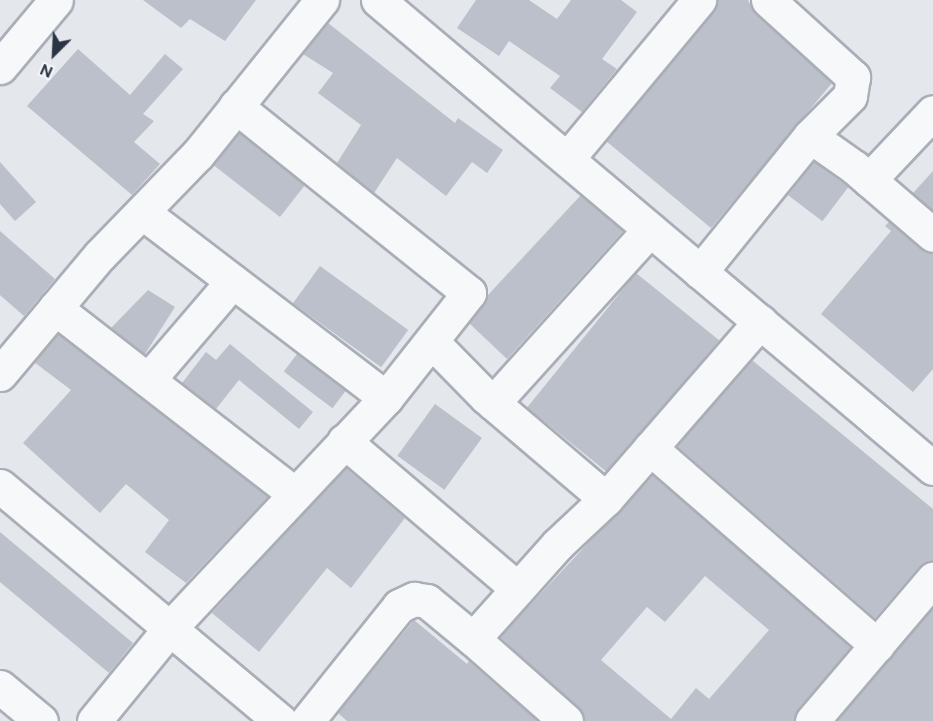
<!DOCTYPE html>
<html>
<head>
<meta charset="utf-8">
<style>
  body { margin:0 }
  #map { position:relative; width:933px; height:721px; overflow:hidden; background:#e4e7ec; font-family:"DM Sans",sans-serif }
  div>[style] { position:absolute }
  [style*='--x'] { left:calc(var(--x)*1px); top:calc(var(--y)*1px); width:calc(var(--w)*1px); rotate:calc(var(--a)*1deg) }
  .building>* { inset:0; background:#bbc0ca; transform-origin:0 0 }
  .roads { filter:drop-shadow(2px 0 #a9aeb7) drop-shadow(-2px 0 #a9aeb7) drop-shadow(0 2px #a9aeb7) drop-shadow(0 -2px #a9aeb7) }
  .minor>* { height:33px; margin:-16.5px; padding:0 16.5px; transform-origin:16.5px; border-radius:16.5px; background:#f7f8fa }
  span { translate:-50% -50%; white-space:nowrap; text-align:center; line-height:1.15; -webkit-text-stroke:6px #f4f6f9; paint-order:stroke }
  .north { position:absolute; left:24px; top:24px; width:60px; height:60px; -webkit-text-stroke:4px #f4f6f9; paint-order:stroke; rotate:204deg; font-size:16px; font-weight:700; line-height:24px; text-align:center; color:#2b3445 }
  .north::after { content:''; display:block; margin:auto; width:21px; height:27px; background:#2b3445; clip-path:polygon(50% 0,100% 100%,50% 72%,0 100%) }
</style>
</head>
<body>
<div id="map">
  <div class="building">
    <div style="clip-path:polygon(143px 0,256px 0,225px 41px,190px 19px,181px 28px)"></div>
    <div style="clip-path:polygon(476px 0,529px 0,557px 19px,571px 0,621px 0,637px 12px,602px 59px,617px 69px,582px 112px,550px 88px,560px 76px,509px 41px,499px 56px,457px 28px)"></div>
    <div style="clip-path:polygon(717px 0,748px 0,755px 14px,832px 83px,711px 228px,606px 141px,713px 12px)"></div>
    <div style="clip-path:polygon(328px 23px,455px 123px,458px 118px,503px 150px,487px 173px,472px 162px,446px 196px,397px 158px,374px 193px,337px 163px,361px 125px,318px 93px,333px 73px,303px 54px)"></div>
    <div style="clip-path:polygon(78px 49px,130px 95px,165px 54px,183px 69px,143px 114px,154px 121px,134px 142px,160px 164px,132px 195px,27px 106px)"></div>
    <div style="left:239px;top:133px;width:84px;height:41px;rotate:38deg"></div>
    <div style="left:814px;top:161px;width:43px;height:43px;rotate:37deg"></div>
    <div style="clip-path:polygon(0 162px,36px 202px,15px 221px,0 204px)"></div>
    <div style="clip-path:polygon(933px 171px,933px 210px,913px 193px)"></div>
    <div style="clip-path:polygon(581px 195px,623px 231px,507px 359px,469px 323px,488px 295px)"></div>
    <div style="clip-path:polygon(889px 222px,921px 249px,933px 253px,933px 369px,913px 392px,821px 314px,891px 231px,885px 226px)"></div>
    <div style="clip-path:polygon(0 231px,55px 279px,24px 316px,0 295px)"></div>
    <div style="left:320px;top:266px;width:109px;height:46px;rotate:36deg"></div>
    <div style="left:636px;top:273px;width:107px;height:173px;rotate:39deg"></div>
    <div style="clip-path:polygon(148px 290px,175px 307px,145px 354px,111px 328px)"></div>
    <div style="clip-path:polygon(58px 334px,268px 497px,186px 583px,145px 552px,169px 520px,126px 484px,100px 513px,23px 443px,71px 390px,34px 362px)"></div>
    <div style="clip-path:polygon(230px 344px,313px 412px,299px 429px,239px 380px,216px 409px,182px 383px,206px 352px,216px 360px)"></div>
    <div style="left:297px;top:354px;width:61px;height:22px;rotate:37deg"></div>
    <div style="clip-path:polygon(752px 360px,933px 509px,933px 561px,919px 567px,875px 618px,677px 446px)"></div>
    <div style="left:435px;top:404px;width:58px;height:64px;rotate:36deg"></div>
    <div style="clip-path:polygon(346px 468px,405px 518px,351px 588px,327px 568px,259px 652px,212px 613px)"></div>
    <div style="clip-path:polygon(evenodd,652px 475px,851px 647px,798px 709px,794px 721px,584px 721px,578px 707px,500px 637px,652px 475px,705px 576px,769px 630px,709px 699px,696px 688px,671px 719px,601px 660px,647px 607px,665px 622px,705px 576px)"></div>
    <div style="clip-path:polygon(0 532px,133px 643px,109px 673px,0 582px)"></div>
    <div style="clip-path:polygon(933px 608px,933px 721px,837px 721px,891px 657px)"></div>
    <div style="clip-path:polygon(414px 620px,467px 664px,469px 661px,538px 721px,347px 721px,338px 713px)"></div>
  </div>
  <div class="roads">
    <div class="minor">
      <div style="--x:378;--y:0;--w:726;--a:40.14"></div>
      <div style="--x:768;--y:0;--w:115;--a:42.2"></div>
      <div style="--x:853;--y:77;--w:19;--a:99"></div>
      <div style="--x:850;--y:96;--w:57;--a:135"></div>
      <div style="--x:0;--y:67;--w:87;--a:-50.1"></div>
      <div style="--x:567;--y:159;--w:207;--a:-50.3"></div>
      <div style="--x:869;--y:180;--w:93;--a:-46.7"></div>
      <div style="--x:142;--y:212;--w:307;--a:37.3"></div>
      <div style="--x:700;--y:272;--w:175;--a:-51"></div>
      <div style="--x:810;--y:136;--w:54;--a:35.2"></div>
      <div style="--x:854;--y:167;--w:104;--a:40.7"></div>
      <div style="--x:55;--y:308;--w:304;--a:37.8"></div>
      <div style="--x:433;--y:343;--w:76;--a:45.5"></div>
      <div style="--x:486;--y:397;--w:157;--a:40.4"></div>
      <div style="--x:0;--y:374;--w:155;--a:-50"></div>
      <div style="--x:100;--y:255;--w:141;--a:-45.9"></div>
      <div style="--x:198;--y:154;--w:198;--a:-51.2"></div>
      <div style="--x:148;--y:380;--w:130;--a:-49.4"></div>
      <div style="--x:493;--y:403;--w:234;--a:-47.9"></div>
      <div style="--x:344;--y:441;--w:228;--a:40.4"></div>
      <div style="--x:650;--y:448;--w:301;--a:41"></div>
      <div style="--x:0;--y:486;--w:366;--a:40"></div>
      <div style="--x:0;--y:687;--w:53;--a:39.7"></div>
      <div style="--x:94;--y:721;--w:120;--a:-50.7"></div>
      <div style="--x:170;--y:628;--w:316;--a:-46.8"></div>
      <div style="--x:386;--y:398;--w:134;--a:-51.7"></div>
      <div style="--x:469;--y:293;--w:299;--a:-141.3"></div>
      <div style="--x:307;--y:721;--w:147;--a:-51.3"></div>
      <div style="--x:399;--y:606;--w:17;--a:-25"></div>
      <div style="--x:414;--y:599;--w:13;--a:9"></div>
      <div style="--x:427;--y:601;--w:60;--a:39.6"></div>
      <div style="--x:566;--y:721;--w:124;--a:-138.6"></div>
      <div style="--x:473;--y:639;--w:127;--a:-48.2"></div>
      <div style="--x:558;--y:544;--w:66;--a:-43.2"></div>
      <div style="--x:606;--y:499;--w:235;--a:-49"></div>
      <div style="--x:812;--y:721;--w:187;--a:-49.6"></div>
    </div>
  </div>
  <div class="north">N</div>
</div>
</body>
</html>
